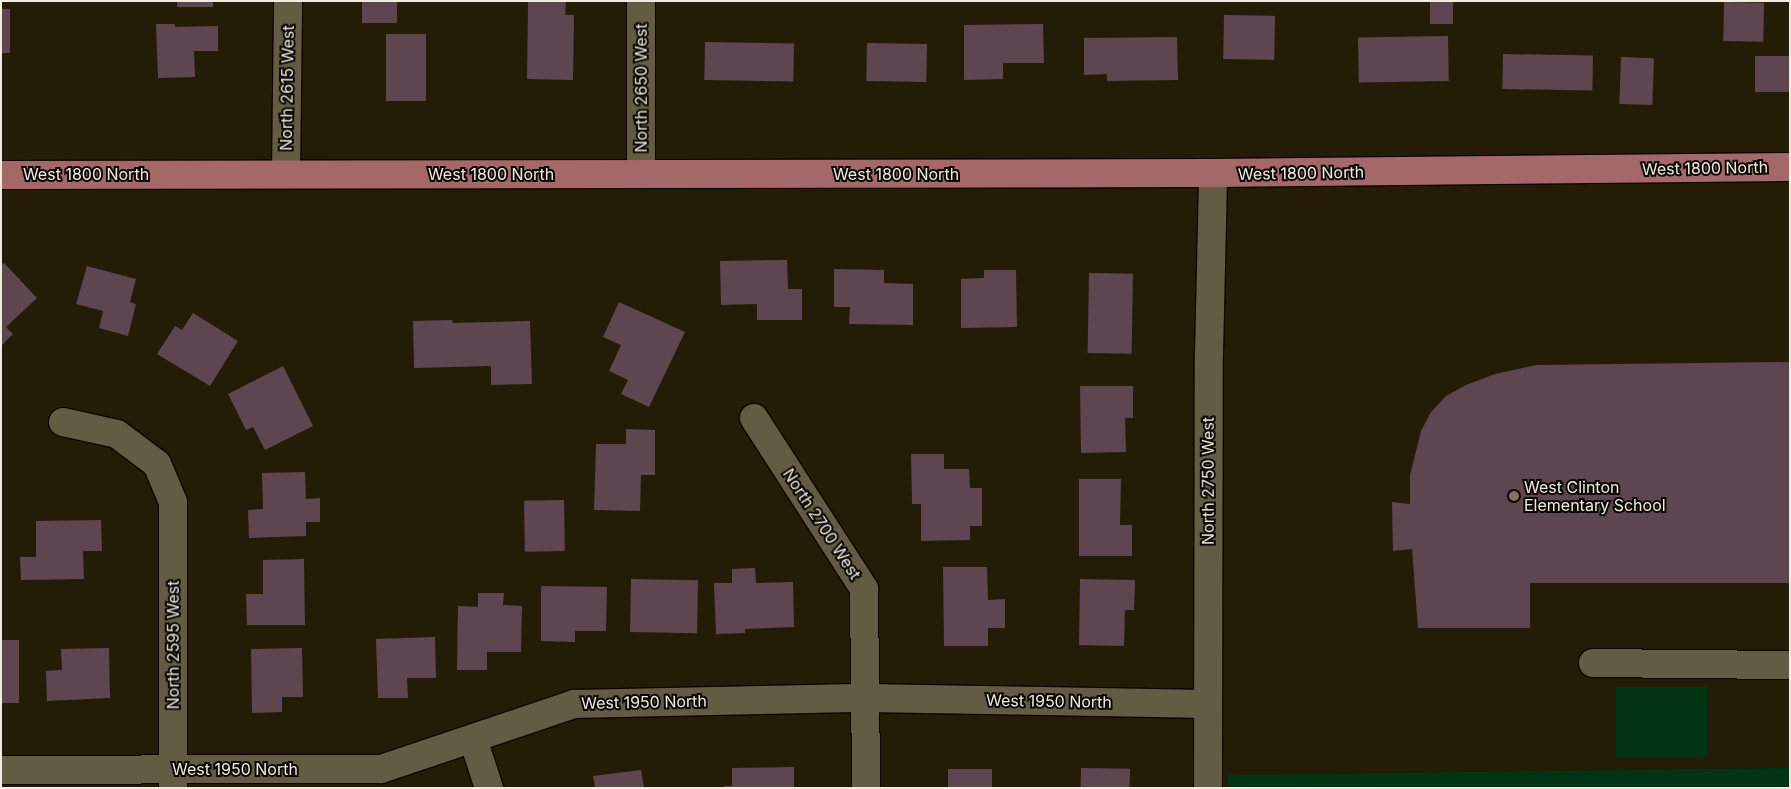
<!DOCTYPE html>
<html>
<head>
<meta charset="utf-8">
<style>
  body { margin:0 }
  #map { position:relative; width:1791px; height:789px; overflow:hidden; background:#241c07; font-family:Inter,sans-serif }
  div>[style] { position:absolute }
  [style*='--x'] { left:calc(var(--x)*1px); top:calc(var(--y)*1px); width:calc(var(--w)*1px); rotate:calc(var(--a)*1deg) }
  .green>* { inset:0; background:#003414; transform-origin:0 0 }
  .building>* { inset:0; background:#5e4650; transform-origin:0 0 }
  .roads { filter:drop-shadow(1px 0 #0d0600) drop-shadow(-1px 0 #0d0600) drop-shadow(0 1px #0d0600) drop-shadow(0 -1px #0d0600) }
  .minor>* { height:28px; margin:-14px; padding:0 14px; transform-origin:14px; border-radius:14px; background:#645b45 }
  .major>* { height:28px; margin:-14px; padding:0 14px; transform-origin:14px; border-radius:14px; background:#a56869 }
  .dots>* { width:14px; height:14px; translate:-50% -50%; box-sizing:border-box; border:2px solid #0a0702; border-radius:50% }
  span { translate:-50% -50%; white-space:nowrap; text-align:center; line-height:1.15; -webkit-text-stroke:4px #0a0702; paint-order:stroke }
  .street-label { font-size:16px; color:#f1ecdf }
  .poi-label { font-size:16px; color:#f1ecdf }
  .left { translate:0 -50%; text-align:left }
  .frame { position:absolute; inset:0; border:2px solid #f1ecdf; pointer-events:none }
</style>
</head>
<body>
<div id="map">
  <div class="green">
    <div style="left:1707px;top:687px;width:70px;height:91px;rotate:90deg"></div>
    <div style="clip-path:polygon(1790px 768px,1790px 788px,1228px 788px,1228px 775px)"></div>
  </div>
  <div class="building">
    <div style="left:177px;top:1px;width:36px;height:6px"></div>
    <div style="left:362px;top:1px;width:35px;height:22px"></div>
    <div style="clip-path:polygon(528px 1px,566px 1px,565px 15px,574px 15px,573px 80px,527px 79px)"></div>
    <div style="left:1430px;top:1px;width:23px;height:23px"></div>
    <div style="left:1724px;top:2px;width:40px;height:39px;rotate:1deg"></div>
    <div style="left:1px;top:9px;width:9px;height:44px"></div>
    <div style="left:1224px;top:15px;width:51px;height:44px;rotate:1deg"></div>
    <div style="clip-path:polygon(156px 24px,175px 24px,175px 27px,218px 26px,218px 51px,194px 51px,195px 77px,158px 78px)"></div>
    <div style="clip-path:polygon(1043px 24px,1044px 63px,1003px 63px,1003px 79px,964px 80px,964px 25px)"></div>
    <div style="left:386px;top:34px;width:40px;height:67px"></div>
    <div style="left:1448px;top:36px;width:45px;height:90px;rotate:89deg"></div>
    <div style="clip-path:polygon(1177px 37px,1178px 80px,1107px 81px,1107px 74px,1084px 75px,1084px 38px)"></div>
    <div style="left:705px;top:42px;width:89px;height:38px;rotate:1deg"></div>
    <div style="left:867px;top:43px;width:60px;height:38px;rotate:1deg"></div>
    <div style="left:1503px;top:54px;width:90px;height:35px;rotate:1deg"></div>
    <div style="left:1790px;top:56px;width:36px;height:35px;rotate:90deg"></div>
    <div style="left:1621px;top:57px;width:33px;height:47px;rotate:2deg"></div>
    <div style="clip-path:polygon(787px 260px,788px 289px,802px 289px,802px 320px,757px 320px,757px 304px,721px 305px,720px 261px)"></div>
    <div style="clip-path:polygon(4px 263px,37px 298px,6px 327px,13px 334px,1px 346px,1px 266px)"></div>
    <div style="clip-path:polygon(87px 266px,136px 279px,130px 302px,136px 304px,128px 336px,99px 328px,103px 311px,76px 304px)"></div>
    <div style="clip-path:polygon(834px 269px,884px 270px,884px 283px,913px 284px,913px 325px,849px 324px,850px 307px,834px 307px)"></div>
    <div style="clip-path:polygon(984px 270px,1016px 270px,1017px 327px,961px 328px,961px 279px,984px 278px)"></div>
    <div style="left:1089px;top:273px;width:44px;height:80px;rotate:1deg"></div>
    <div style="clip-path:polygon(619px 302px,685px 332px,649px 407px,621px 394px,628px 380px,609px 371px,621px 345px,603px 337px)"></div>
    <div style="clip-path:polygon(193px 313px,238px 341px,210px 386px,157px 354px,175px 326px,182px 330px)"></div>
    <div style="clip-path:polygon(452px 320px,453px 323px,530px 321px,532px 384px,491px 385px,491px 366px,414px 368px,413px 321px)"></div>
    <div style="clip-path:polygon(1790px 362px,1790px 583px,1530px 583px,1530px 628px,1418px 628px,1412px 549px,1393px 551px,1392px 502px,1410px 504px,1410px 475px,1421px 431px,1431px 412px,1446px 396px,1466px 385px,1495px 374px,1536px 365px)"></div>
    <div style="clip-path:polygon(283px 366px,313px 426px,265px 450px,253px 427px,246px 430px,228px 394px)"></div>
    <div style="clip-path:polygon(1080px 386px,1133px 386px,1133px 418px,1125px 418px,1126px 452px,1081px 453px)"></div>
    <div style="clip-path:polygon(626px 429px,655px 430px,655px 475px,641px 475px,640px 511px,594px 510px,596px 444px,626px 444px)"></div>
    <div style="clip-path:polygon(911px 454px,944px 454px,944px 469px,969px 469px,970px 488px,982px 488px,982px 526px,970px 526px,970px 540px,921px 541px,921px 504px,912px 504px)"></div>
    <div style="clip-path:polygon(305px 472px,306px 499px,320px 498px,320px 522px,306px 522px,306px 536px,249px 538px,248px 510px,263px 509px,262px 473px)"></div>
    <div style="clip-path:polygon(1079px 479px,1121px 479px,1120px 525px,1132px 525px,1132px 556px,1079px 556px)"></div>
    <div style="left:564px;top:500px;width:51px;height:40px;rotate:89deg"></div>
    <div style="clip-path:polygon(101px 520px,102px 551px,83px 551px,84px 579px,21px 580px,20px 557px,36px 557px,36px 521px)"></div>
    <div style="clip-path:polygon(304px 559px,305px 625px,247px 625px,246px 594px,263px 594px,263px 560px)"></div>
    <div style="clip-path:polygon(943px 567px,987px 567px,988px 600px,1005px 599px,1005px 628px,988px 628px,988px 646px,944px 646px)"></div>
    <div style="clip-path:polygon(755px 568px,756px 583px,793px 582px,794px 627px,745px 629px,745px 633px,716px 634px,714px 583px,732px 583px,732px 569px)"></div>
    <div style="left:631px;top:579px;width:67px;height:53px;rotate:1deg"></div>
    <div style="clip-path:polygon(1080px 579px,1135px 580px,1134px 610px,1125px 610px,1124px 646px,1079px 645px)"></div>
    <div style="clip-path:polygon(541px 586px,607px 587px,606px 631px,575px 631px,575px 642px,541px 641px)"></div>
    <div style="clip-path:polygon(478px 593px,504px 593px,503px 605px,522px 606px,521px 652px,487px 652px,487px 670px,457px 670px,458px 606px,478px 607px)"></div>
    <div style="clip-path:polygon(435px 637px,436px 678px,407px 678px,408px 698px,378px 698px,376px 639px)"></div>
    <div style="left:1px;top:640px;width:18px;height:63px"></div>
    <div style="clip-path:polygon(109px 648px,110px 698px,47px 701px,46px 671px,62px 670px,61px 649px)"></div>
    <div style="clip-path:polygon(302px 648px,303px 697px,282px 697px,282px 712px,252px 713px,251px 649px)"></div>
    <div style="clip-path:polygon(794px 767px,794px 788px,724px 788px,724px 786px,732px 786px,732px 768px)"></div>
    <div style="left:1081px;top:768px;width:49px;height:20px;rotate:1deg"></div>
    <div style="left:948px;top:769px;width:44px;height:19px"></div>
    <div style="clip-path:polygon(641px 770px,644px 788px,595px 788px,593px 776px)"></div>
  </div>
  <div class="roads">
    <div class="minor">
      <div style="--x:286;--y:174;--w:173;--a:-89.3"></div>
      <div style="--x:641;--y:174;--w:173;--a:-90"></div>
      <div style="--x:754;--y:418;--w:203;--a:57.2"></div>
      <div style="--x:864;--y:589;--w:199;--a:89.4"></div>
      <div style="--x:63;--y:422;--w:55;--a:12.5"></div>
      <div style="--x:117;--y:434;--w:50;--a:36.9"></div>
      <div style="--x:157;--y:464;--w:41;--a:67.2"></div>
      <div style="--x:173;--y:502;--w:284;--a:90"></div>
      <div style="--x:1593;--y:663;--w:197;--a:0.6"></div>
      <div style="--x:473;--y:739;--w:52;--a:71.9"></div>
      <div style="--x:1;--y:770;--w:380;--a:-0.2"></div>
      <div style="--x:381;--y:769;--w:204;--a:-18.6"></div>
      <div style="--x:574;--y:704;--w:293;--a:-1.2"></div>
      <div style="--x:867;--y:698;--w:341;--a:1"></div>
      <div style="--x:1208;--y:788;--w:433;--a:-89.9"></div>
      <div style="--x:1209;--y:355;--w:182;--a:-88.7"></div>
    </div>
    <div class="major">
      <div style="--x:1;--y:175;--w:1212;--a:-0.09"></div>
      <div style="--x:1213;--y:173;--w:577;--a:-0.6"></div>
    </div>
  </div>
  <div class="dots">
    <div style="left:1514px;top:496px;background:#8d6e63"></div>
  </div>
  <div class="street-label">
    <span style="left:287px;top:88px;rotate:-89deg">North 2615 West</span>
    <span style="left:641px;top:88px;rotate:-90deg">North 2650 West</span>
    <span style="left:1705px;top:168px;rotate:-1deg">West 1800 North</span>
    <span style="left:1301px;top:173px;rotate:-1deg">West 1800 North</span>
    <span style="left:86px;top:174px">West 1800 North</span>
    <span style="left:491px;top:174px">West 1800 North</span>
    <span style="left:896px;top:174px">West 1800 North</span>
    <span style="left:1208px;top:481px;rotate:-90deg">North 2750 West</span>
    <span style="left:822px;top:524px;rotate:57deg">North 2700 West</span>
    <span style="left:173px;top:645px;rotate:-90deg">North 2595 West</span>
    <span style="left:1049px;top:701px;rotate:1deg">West 1950 North</span>
    <span style="left:644px;top:702px;rotate:-1deg">West 1950 North</span>
    <span style="left:235px;top:769px">West 1950 North</span>
  </div>
  <div class="poi-label">
    <span class="left" style="left:1524px;top:496px">West Clinton<br>Elementary School</span>
  </div>
  <div class="frame"></div>
</div>
</body>
</html>
